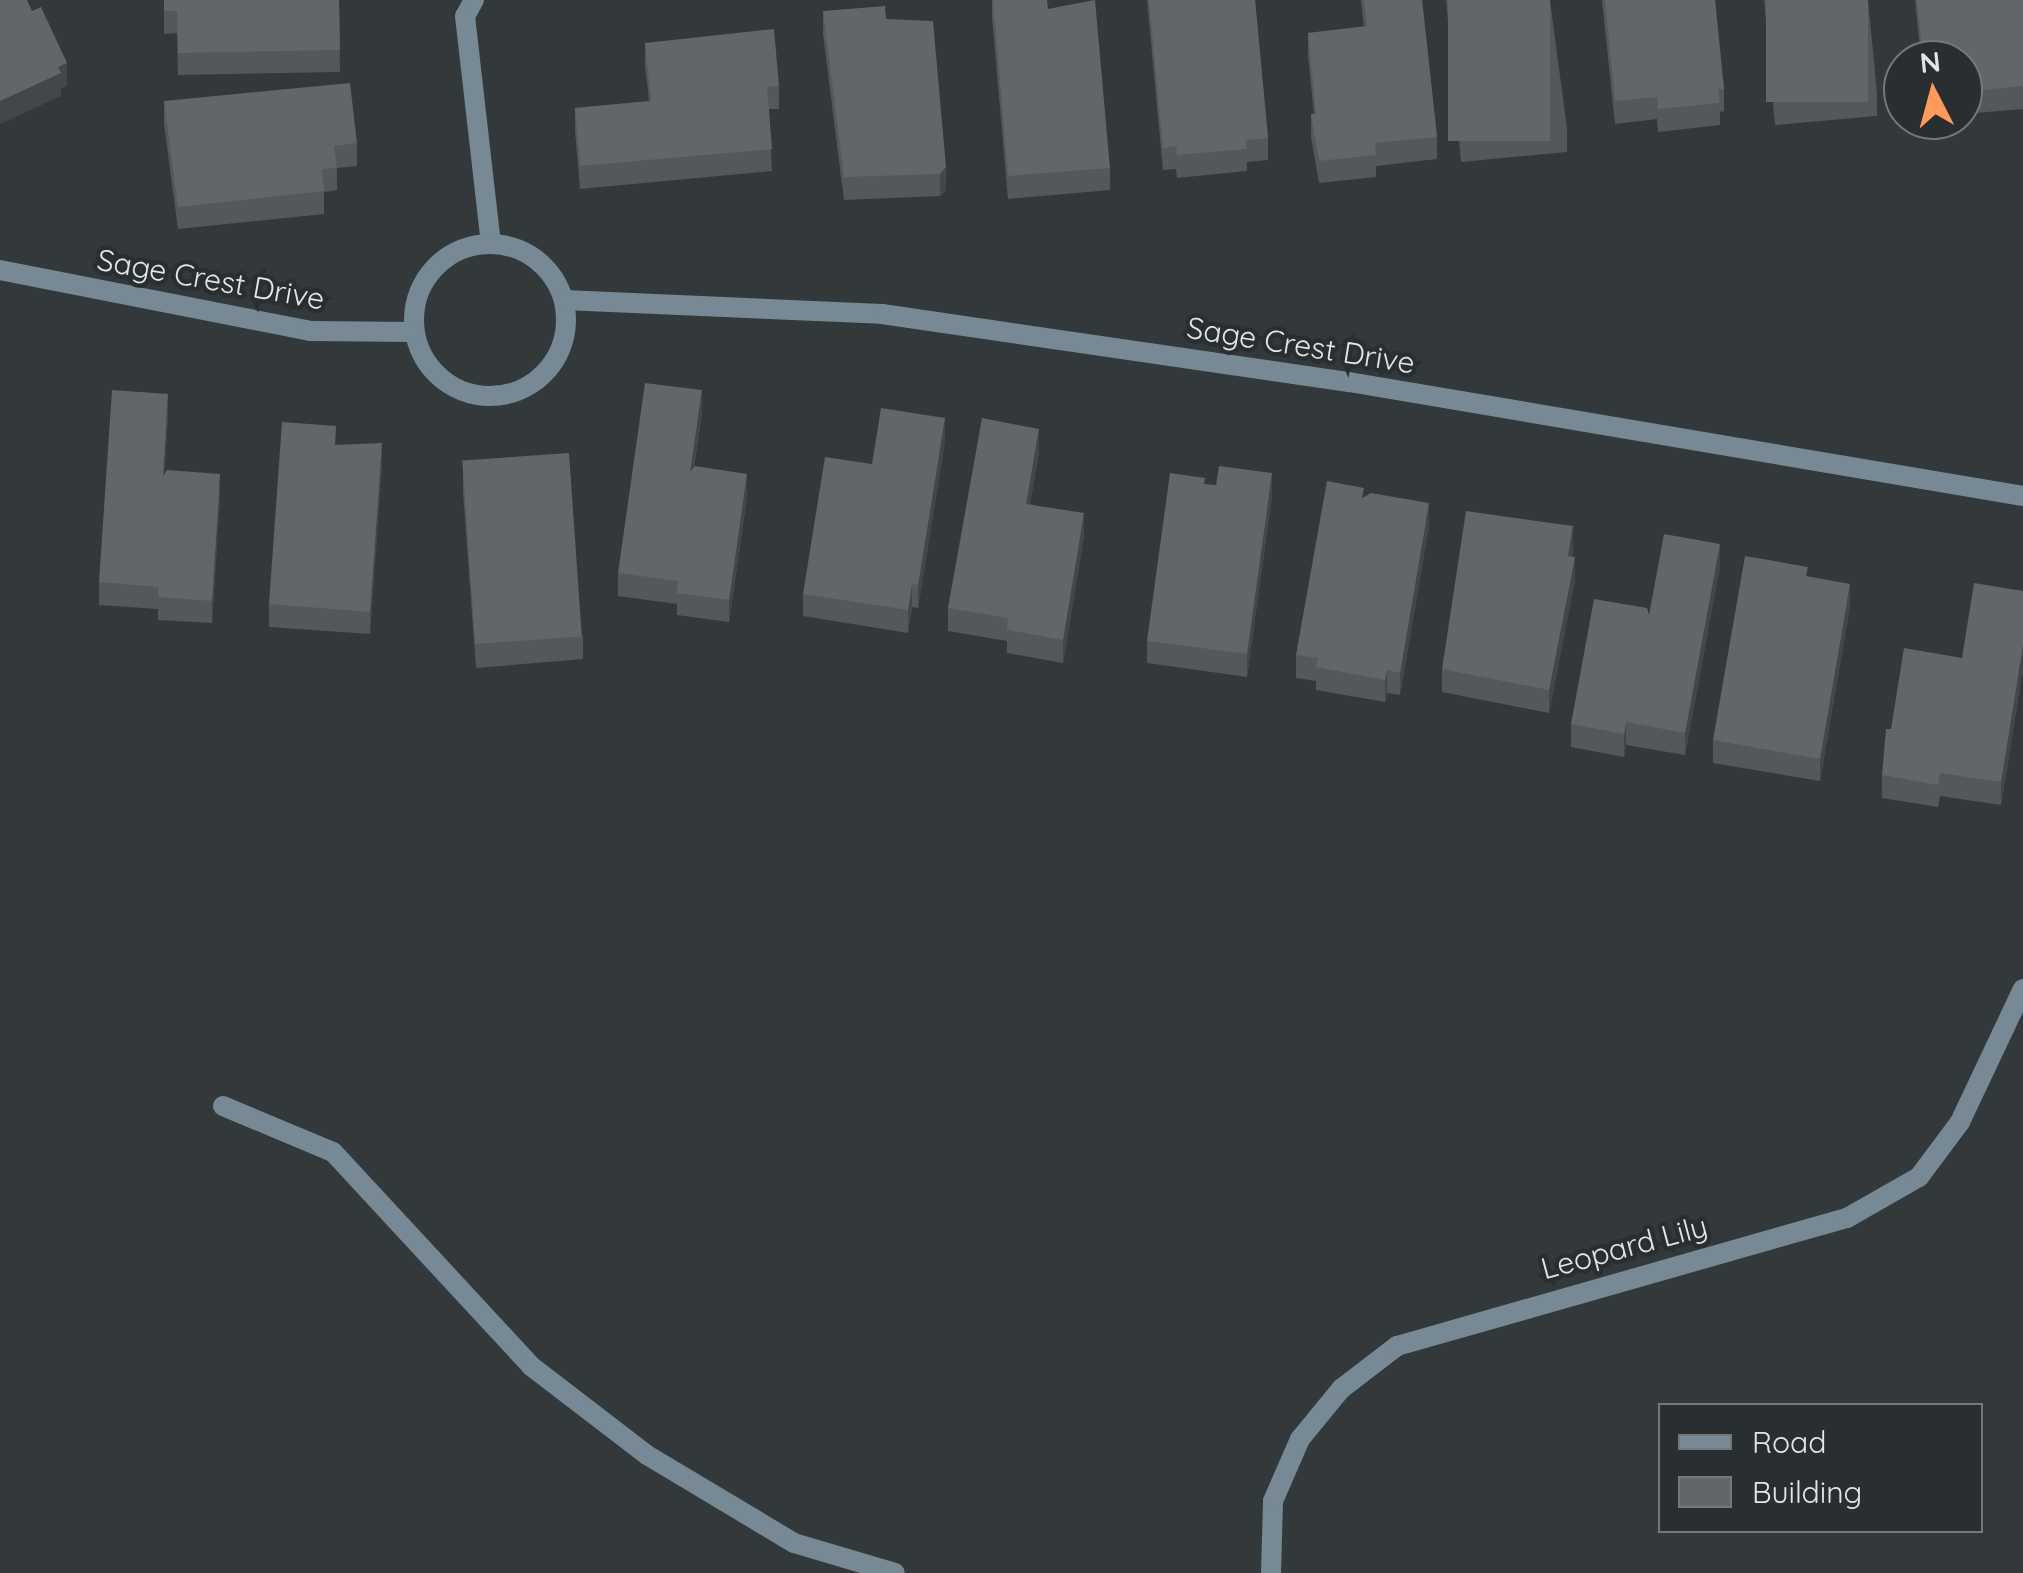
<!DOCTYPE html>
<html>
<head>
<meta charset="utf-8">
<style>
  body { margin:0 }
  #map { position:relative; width:2023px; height:1573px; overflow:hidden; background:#33383b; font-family:Quicksand,sans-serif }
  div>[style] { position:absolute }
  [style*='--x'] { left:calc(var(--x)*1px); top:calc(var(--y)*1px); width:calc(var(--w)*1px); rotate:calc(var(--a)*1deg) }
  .minor>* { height:20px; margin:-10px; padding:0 10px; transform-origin:10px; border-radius:10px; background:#768994 }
  .minor>.ring { margin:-10px; padding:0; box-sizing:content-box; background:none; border:20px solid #768994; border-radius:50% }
  .wall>* { inset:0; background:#53585a }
  .shaded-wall>* { inset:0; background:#43474a }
  .building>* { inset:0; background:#606669; transform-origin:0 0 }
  span { translate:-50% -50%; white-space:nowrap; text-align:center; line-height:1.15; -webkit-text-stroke:9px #292e31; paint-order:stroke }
  .street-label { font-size:30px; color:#e2e6e7 }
  .legend { position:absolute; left:1658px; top:1403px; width:325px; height:130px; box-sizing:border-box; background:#292e31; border:2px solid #73787a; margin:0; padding:12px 18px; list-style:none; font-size:30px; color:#e2e6e7 }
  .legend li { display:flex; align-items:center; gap:20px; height:50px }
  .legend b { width:50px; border:2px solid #73787a }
  .north { position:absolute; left:1883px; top:40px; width:100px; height:100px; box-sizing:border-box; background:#292e31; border:2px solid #73787a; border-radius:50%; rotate:354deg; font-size:28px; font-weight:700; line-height:40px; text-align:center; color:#e2e6e7 }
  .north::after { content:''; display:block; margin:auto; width:35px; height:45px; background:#ff9b5a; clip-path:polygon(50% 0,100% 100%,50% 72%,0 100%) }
</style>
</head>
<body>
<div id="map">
  <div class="minor">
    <div style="--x:474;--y:0;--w:18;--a:119"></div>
    <div style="--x:465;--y:16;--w:229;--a:83.5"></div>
    <div class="ring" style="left:414px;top:244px;width:132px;height:132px"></div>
    <div style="--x:0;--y:270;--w:316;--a:11.1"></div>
    <div style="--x:310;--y:331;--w:103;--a:0.6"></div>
    <div style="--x:564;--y:300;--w:318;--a:2.5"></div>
    <div style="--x:882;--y:314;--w:472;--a:8.3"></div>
    <div style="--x:1349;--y:382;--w:684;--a:9.6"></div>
    <div style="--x:223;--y:1106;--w:119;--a:22.7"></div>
    <div style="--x:333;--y:1152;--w:292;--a:47.2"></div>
    <div style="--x:531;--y:1366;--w:146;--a:37.5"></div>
    <div style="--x:647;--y:1455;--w:171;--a:30.9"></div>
    <div style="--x:794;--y:1543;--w:105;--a:16.5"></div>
    <div style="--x:1271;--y:1573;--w:72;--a:-88.4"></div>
    <div style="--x:1273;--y:1501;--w:68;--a:-66.5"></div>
    <div style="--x:1300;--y:1439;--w:65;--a:-50.6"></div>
    <div style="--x:1341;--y:1389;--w:71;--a:-37.5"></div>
    <div style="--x:1397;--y:1346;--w:468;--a:-15.9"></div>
    <div style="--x:1847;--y:1218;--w:83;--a:-29.7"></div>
    <div style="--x:1919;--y:1177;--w:69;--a:-53.3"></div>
    <div style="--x:1960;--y:1122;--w:147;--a:-64.7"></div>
  </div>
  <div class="wall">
    <div style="clip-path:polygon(164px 0,339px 0,340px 72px,178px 75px,177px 33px,164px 34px)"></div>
    <div style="clip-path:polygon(992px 0,1048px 9px,1110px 168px,1110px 190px,1008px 199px,992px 17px)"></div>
    <div style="clip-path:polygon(1147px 0,1255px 0,1268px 138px,1268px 160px,1247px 162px,1247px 171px,1177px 178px,1176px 169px,1163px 170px)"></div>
    <div style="clip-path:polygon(1361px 0,1422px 0,1437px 137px,1437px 159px,1376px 166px,1376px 177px,1319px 183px,1311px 137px,1311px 114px,1314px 114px,1308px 55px,1308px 33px,1364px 27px)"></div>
    <div style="clip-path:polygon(1446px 0,1550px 0,1567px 129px,1567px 152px,1461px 162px)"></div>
    <div style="clip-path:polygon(1602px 0,1715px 0,1724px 89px,1724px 111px,1720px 112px,1720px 125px,1658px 132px,1657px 119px,1615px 124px)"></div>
    <div style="clip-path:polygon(1764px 0,1868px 0,1877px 93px,1877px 116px,1775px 125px)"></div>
    <div style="clip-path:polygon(1915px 0,2023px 0,2023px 109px,1963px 114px,1963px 60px,1921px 60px)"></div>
    <div style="clip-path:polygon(823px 11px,886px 19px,946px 190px,940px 196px,844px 200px,823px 34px)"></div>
    <div style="clip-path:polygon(645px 43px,779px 86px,779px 109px,769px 109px,772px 171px,580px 189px,575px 131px,575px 108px,649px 101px,645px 65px)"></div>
    <div style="clip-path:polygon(164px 101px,357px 143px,357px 166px,337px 168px,337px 190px,324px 192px,324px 214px,178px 229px,164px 124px)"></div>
    <div style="clip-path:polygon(702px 413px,694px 467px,747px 497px,729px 622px,677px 615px,677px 604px,618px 596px,618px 573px)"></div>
    <div style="clip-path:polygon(168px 417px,164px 474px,220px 497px,212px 623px,158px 620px,158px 609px,99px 605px,99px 582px)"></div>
    <div style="clip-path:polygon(945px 441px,918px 608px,912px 607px,908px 633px,803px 616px,803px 594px,872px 464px)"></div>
    <div style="clip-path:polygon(336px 445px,382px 465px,370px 634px,269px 627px,269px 604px)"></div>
    <div style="clip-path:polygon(1039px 452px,1030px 504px,1084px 536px,1063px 663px,1007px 653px,1007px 641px,948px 631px,948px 608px)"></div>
    <div style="clip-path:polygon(463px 469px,583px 636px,583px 659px,476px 668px,463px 492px)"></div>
    <div style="clip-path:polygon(1204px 484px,1272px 496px,1247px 677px,1147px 663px,1147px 641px)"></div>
    <div style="clip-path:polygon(1364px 497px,1429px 526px,1400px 695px,1387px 693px,1385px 702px,1316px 690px,1316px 681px,1296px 678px,1296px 655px)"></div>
    <div style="clip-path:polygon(1573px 549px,1572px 557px,1575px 580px,1549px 713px,1442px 692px,1442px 669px)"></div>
    <div style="clip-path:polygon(1720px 566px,1685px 755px,1626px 745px,1624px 757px,1571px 747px,1571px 724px,1649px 615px)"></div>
    <div style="clip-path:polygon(1808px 576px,1850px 606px,1820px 781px,1713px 763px,1713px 740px)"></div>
    <div style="clip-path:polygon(2023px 591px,2023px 668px,2001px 805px,1940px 796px,1938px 807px,1882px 798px,1882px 775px,1891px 729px,1962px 658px)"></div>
  </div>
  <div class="shaded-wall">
    <div style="clip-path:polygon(67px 63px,67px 86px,61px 88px,61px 96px,0 124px,0 101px,58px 67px)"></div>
    <div style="clip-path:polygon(946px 167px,946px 190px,940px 196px,940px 174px)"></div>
    <div style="clip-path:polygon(702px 390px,702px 413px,690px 495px,690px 472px)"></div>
    <div style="clip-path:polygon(168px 394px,168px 417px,163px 499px,163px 477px)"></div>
    <div style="clip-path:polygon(945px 418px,945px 441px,918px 608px,918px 585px)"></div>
    <div style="clip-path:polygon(1039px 429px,1039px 452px,1026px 526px,1026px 504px)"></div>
    <div style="clip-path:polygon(382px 443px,382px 465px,370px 634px,370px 612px)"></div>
    <div style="clip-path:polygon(1272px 473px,1272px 496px,1247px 677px,1247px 654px)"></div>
    <div style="clip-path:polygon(220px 474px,220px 497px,212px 623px,212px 601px)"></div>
    <div style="clip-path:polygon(747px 474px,747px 497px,729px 622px,729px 600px)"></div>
    <div style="clip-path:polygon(1429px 503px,1429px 526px,1400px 695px,1400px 673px)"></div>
    <div style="clip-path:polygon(1084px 513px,1084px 536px,1063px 663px,1063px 640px)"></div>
    <div style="clip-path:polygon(1573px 526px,1573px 549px,1568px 579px,1568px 556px)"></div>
    <div style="clip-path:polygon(1720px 544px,1720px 566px,1685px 755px,1685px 733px)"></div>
    <div style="clip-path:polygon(1575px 557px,1575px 580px,1549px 713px,1549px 690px)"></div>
    <div style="clip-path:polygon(912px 584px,912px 607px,908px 633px,908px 610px)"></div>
    <div style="clip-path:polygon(1850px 584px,1850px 606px,1820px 781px,1820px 759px)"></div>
    <div style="clip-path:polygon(2023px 645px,2023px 668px,2001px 805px,2001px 782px)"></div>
    <div style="clip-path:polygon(1387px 670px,1387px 693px,1385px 702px,1385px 680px)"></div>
    <div style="clip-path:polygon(1626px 722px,1626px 745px,1624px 757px,1624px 734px)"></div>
  </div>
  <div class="building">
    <div style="clip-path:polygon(0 0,27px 0,32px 11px,41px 7px,67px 63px,58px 67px,61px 73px,0 101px)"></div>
    <div style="clip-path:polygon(164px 0,339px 0,340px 50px,178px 53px,177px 11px,164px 11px)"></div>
    <div style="clip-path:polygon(993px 0,1047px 0,1048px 9px,1095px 0,1110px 168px,1008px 176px)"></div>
    <div style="clip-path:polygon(1149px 0,1255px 0,1268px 138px,1246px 140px,1247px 149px,1177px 155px,1176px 146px,1163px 148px)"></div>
    <div style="clip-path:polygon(1364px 0,1422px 0,1437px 137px,1375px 143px,1376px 155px,1319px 161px,1311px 114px,1316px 114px,1308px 33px,1367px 26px)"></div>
    <div style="left:1448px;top:0;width:102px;height:141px"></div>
    <div style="clip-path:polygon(1605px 0,1715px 0,1724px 89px,1718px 89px,1720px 103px,1658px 109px,1657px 97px,1615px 101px)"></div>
    <div style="left:1766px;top:0;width:102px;height:102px"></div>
    <div style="clip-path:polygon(1917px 0,2023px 0,2023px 86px,1963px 92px,1963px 60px,1923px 60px)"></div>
    <div style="clip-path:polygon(885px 6px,886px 19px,933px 21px,946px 167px,940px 174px,844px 177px,823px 11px)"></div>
    <div style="clip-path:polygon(774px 29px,779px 86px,767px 87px,772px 149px,580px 166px,575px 108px,651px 101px,645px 43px)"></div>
    <div style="clip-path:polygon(350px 83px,357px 143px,334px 146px,337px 168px,322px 169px,324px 191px,178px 207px,164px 101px)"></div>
    <div style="clip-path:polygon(645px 383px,702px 390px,690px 472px,695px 466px,747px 474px,729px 600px,677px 593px,678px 581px,618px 573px)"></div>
    <div style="clip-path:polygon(112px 390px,168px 394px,163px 477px,167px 470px,220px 474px,212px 601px,158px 597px,159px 587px,99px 582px)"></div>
    <div style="clip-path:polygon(881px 408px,945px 418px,918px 585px,912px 584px,908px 610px,803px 594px,825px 457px,872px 464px)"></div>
    <div style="clip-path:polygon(982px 418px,1039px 429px,1026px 504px,1084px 513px,1063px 640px,1007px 630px,1008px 618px,948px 608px)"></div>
    <div style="clip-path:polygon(282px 422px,336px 426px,335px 445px,382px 443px,370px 612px,269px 604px)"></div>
    <div style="left:569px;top:453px;width:184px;height:107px;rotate:86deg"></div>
    <div style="clip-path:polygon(1219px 466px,1272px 473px,1247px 654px,1147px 641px,1170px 473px,1205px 478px,1204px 484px,1216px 485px)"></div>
    <div style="clip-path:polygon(1327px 481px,1364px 488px,1362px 498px,1371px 493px,1429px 503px,1400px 673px,1387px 670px,1385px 680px,1316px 667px,1318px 658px,1296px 655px)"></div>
    <div style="clip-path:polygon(1466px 511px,1573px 526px,1568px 556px,1575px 557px,1549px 690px,1442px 669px)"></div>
    <div style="clip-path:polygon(1664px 534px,1720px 544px,1685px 733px,1626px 722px,1624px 734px,1571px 724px,1594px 599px,1647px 608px,1649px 615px)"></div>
    <div style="clip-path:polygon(1745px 556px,1808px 567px,1806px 576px,1850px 584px,1820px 759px,1713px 740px)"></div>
    <div style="clip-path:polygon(1974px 583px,2023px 591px,2023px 645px,2001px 782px,1940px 773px,1938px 785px,1882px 775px,1886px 729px,1891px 729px,1904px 648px,1962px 658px)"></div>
  </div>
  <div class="street-label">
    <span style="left:211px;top:279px;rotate:10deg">Sage Crest Drive</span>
    <span style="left:1301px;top:345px;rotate:9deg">Sage Crest Drive</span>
    <span style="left:1624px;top:1247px;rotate:-15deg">Leopard Lily</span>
  </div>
  <ul class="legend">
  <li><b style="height:12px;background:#768994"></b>Road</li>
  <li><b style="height:28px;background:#606669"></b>Building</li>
  </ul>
  <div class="north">N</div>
</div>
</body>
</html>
